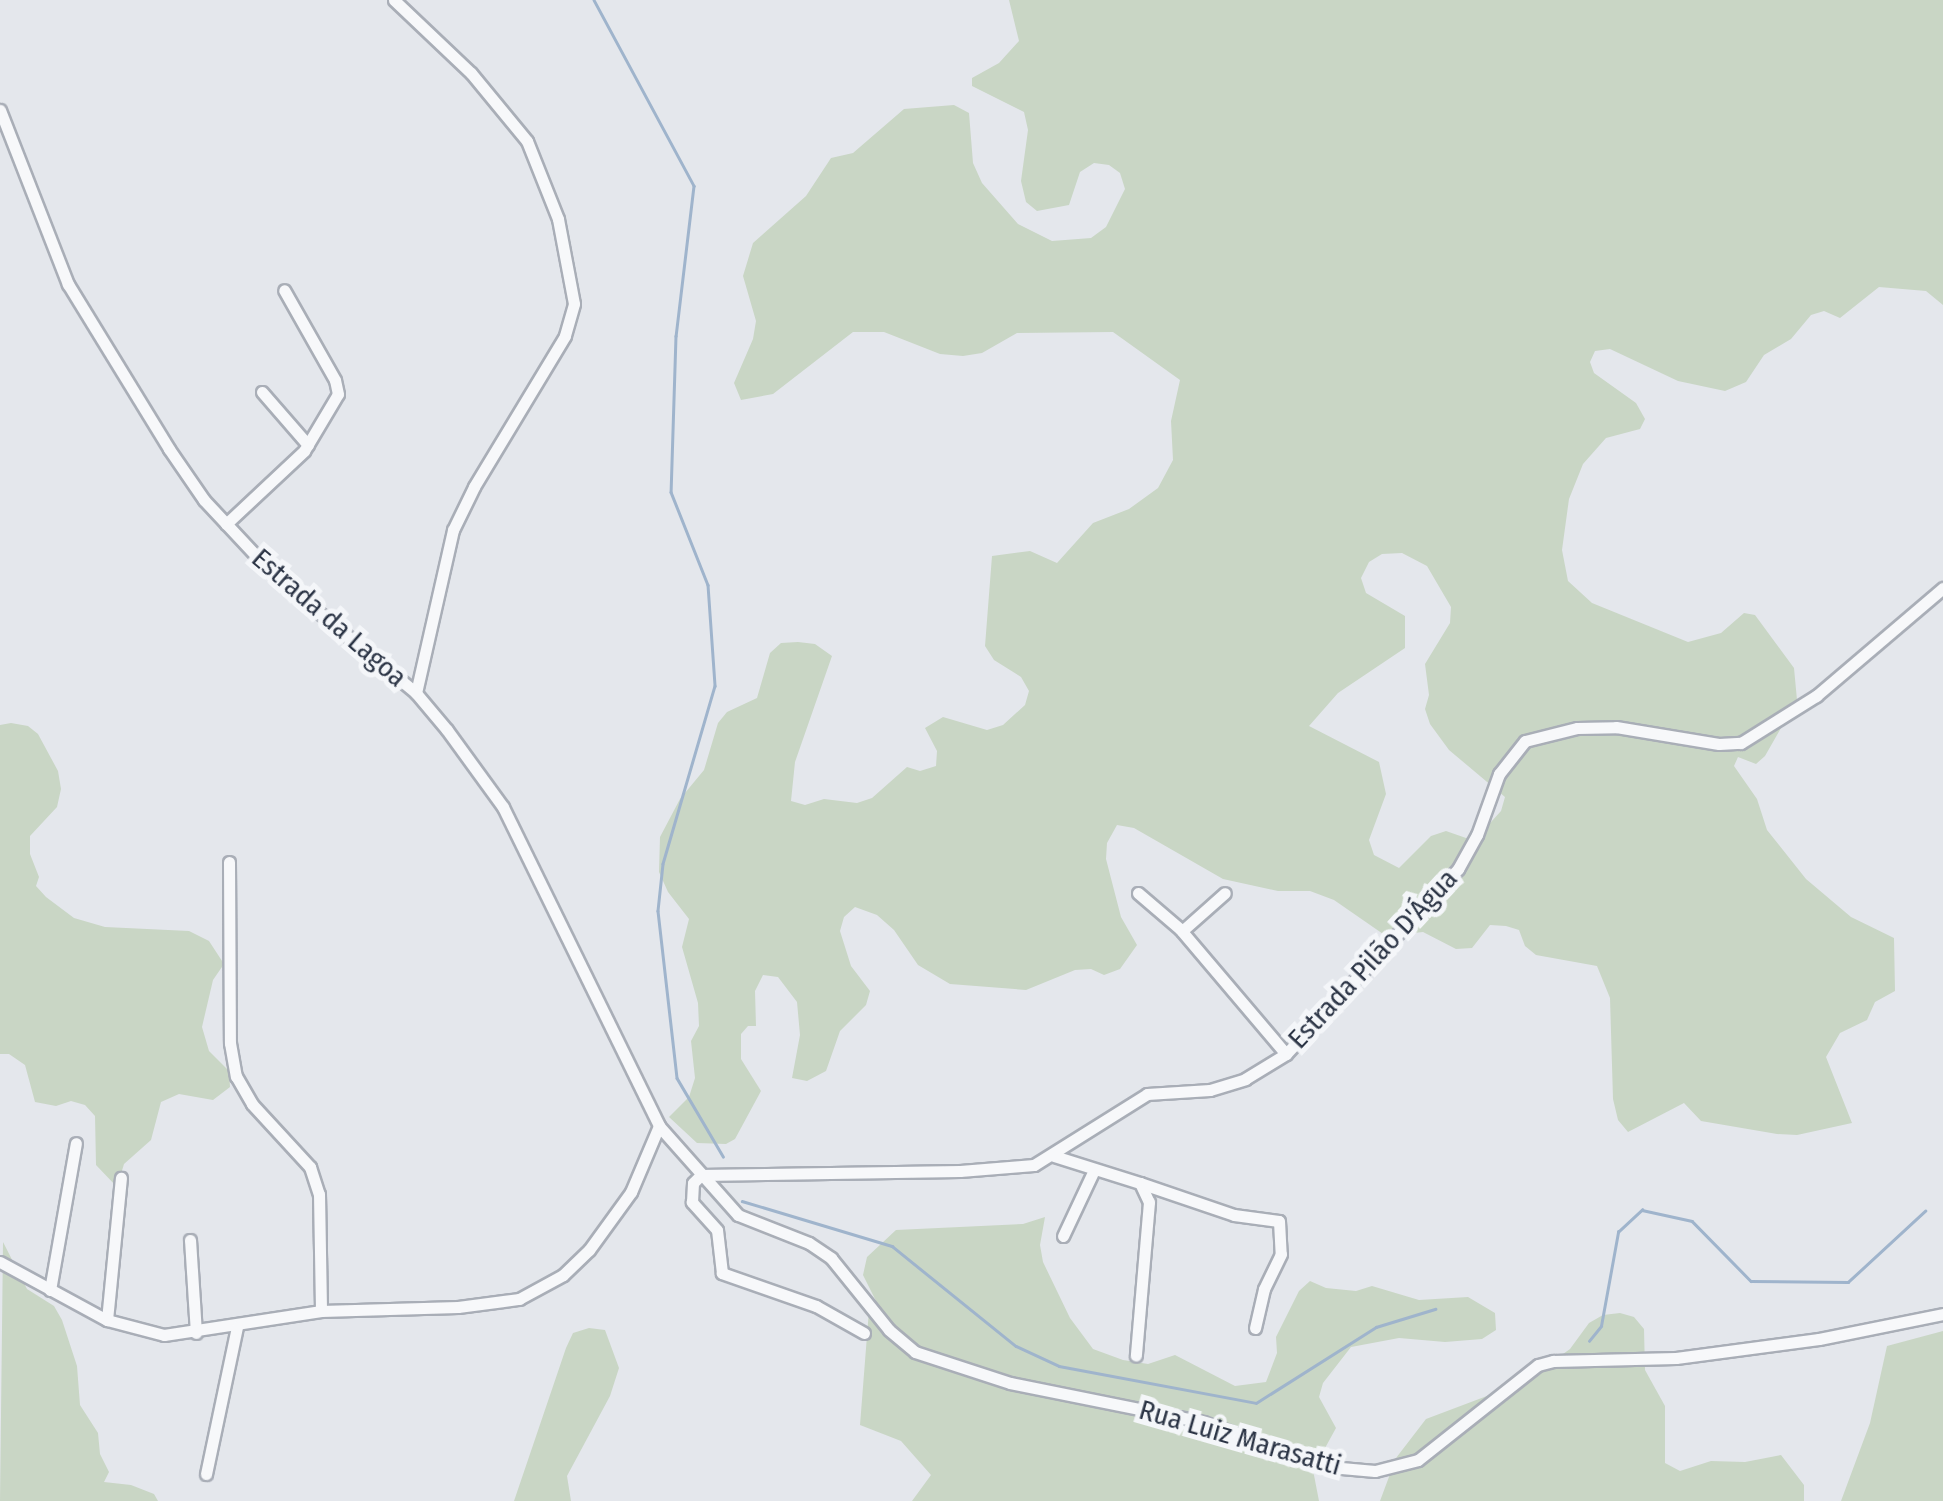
<!DOCTYPE html>
<html>
<head>
<meta charset="utf-8">
<style>
  body { margin:0 }
  #map { position:relative; width:1943px; height:1501px; overflow:hidden; background:#e4e7ec; font-family:"Fira Sans Condensed",sans-serif }
  div>[style] { position:absolute }
  [style*='--x'] { left:calc(var(--x)*1px); top:calc(var(--y)*1px); width:calc(var(--w)*1px); rotate:calc(var(--a)*1deg) }
  .green>* { inset:0; background:#c9d6c5 }
  .stream>* { height:2.5px; margin:-1.25px; padding:0 1.25px; transform-origin:1.25px; border-radius:1.25px; background:#9fb4cc }
  .roads { filter:drop-shadow(2px 0 #a9aeb7) drop-shadow(-2px 0 #a9aeb7) drop-shadow(0 2px #a9aeb7) drop-shadow(0 -2px #a9aeb7) }
  .minor>* { height:11px; margin:-5.5px; padding:0 5.5px; transform-origin:5.5px; border-radius:5.5px; background:#f7f8fa }
  span { translate:-50% -50%; white-space:nowrap; text-align:center; line-height:1.15; -webkit-text-stroke:10px #f4f6f9; paint-order:stroke }
  .street-label { font-size:28px; color:#2b3445 }
</style>
</head>
<body>
<div id="map">
  <div class="green">
    <div style="clip-path:polygon(evenodd,1009px 0,1943px 0,1943px 305px,1926px 291px,1879px 287px,1840px 318px,1824px 311px,1811px 315px,1791px 339px,1764px 355px,1746px 382px,1725px 391px,1678px 381px,1610px 349px,1595px 351px,1590px 362px,1594px 373px,1636px 403px,1645px 419px,1640px 429px,1606px 438px,1583px 464px,1569px 499px,1562px 550px,1568px 581px,1592px 603px,1688px 642px,1721px 633px,1744px 613px,1755px 615px,1794px 668px,1797px 700px,1765px 756px,1756px 764px,1738px 757px,1734px 766px,1757px 799px,1767px 830px,1806px 879px,1851px 917px,1894px 938px,1895px 991px,1875px 1002px,1867px 1020px,1840px 1033px,1826px 1057px,1852px 1123px,1797px 1135px,1777px 1134px,1701px 1121px,1684px 1103px,1628px 1132px,1618px 1120px,1613px 1099px,1610px 998px,1597px 966px,1536px 955px,1525px 946px,1519px 930px,1506px 926px,1490px 925px,1472px 948px,1456px 949px,1423px 932px,1386px 936px,1334px 900px,1310px 891px,1278px 891px,1223px 879px,1134px 828px,1117px 825px,1107px 843px,1106px 859px,1121px 917px,1137px 945px,1120px 969px,1104px 975px,1091px 969px,1075px 970px,1026px 990px,950px 984px,918px 965px,894px 930px,877px 915px,855px 907px,844px 917px,840px 931px,851px 966px,870px 991px,866px 1005px,840px 1031px,826px 1071px,807px 1081px,792px 1078px,800px 1035px,797px 1002px,778px 977px,763px 975px,755px 991px,756px 1026px,748px 1026px,741px 1034px,741px 1059px,761px 1091px,735px 1139px,726px 1144px,697px 1143px,669px 1117px,689px 1097px,695px 1078px,691px 1041px,699px 1026px,698px 1003px,682px 947px,689px 919px,668px 892px,659px 872px,660px 837px,680px 799px,704px 770px,718px 723px,727px 712px,757px 698px,770px 653px,781px 643px,798px 642px,815px 644px,832px 656px,795px 762px,791px 801px,805px 805px,824px 799px,857px 803px,872px 798px,907px 767px,920px 771px,936px 766px,937px 751px,925px 728px,943px 717px,987px 730px,1003px 725px,1025px 705px,1029px 691px,1021px 677px,994px 660px,985px 646px,992px 556px,1030px 551px,1057px 563px,1093px 523px,1129px 509px,1158px 488px,1173px 460px,1171px 421px,1180px 380px,1113px 332px,1017px 333px,982px 353px,963px 356px,940px 354px,884px 332px,853px 332px,773px 394px,741px 400px,734px 383px,753px 339px,756px 321px,743px 276px,753px 243px,806px 196px,831px 158px,853px 153px,904px 109px,954px 105px,969px 113px,973px 163px,982px 183px,1018px 224px,1052px 241px,1091px 238px,1106px 227px,1125px 189px,1120px 173px,1109px 165px,1094px 163px,1080px 172px,1069px 205px,1037px 211px,1026px 202px,1021px 181px,1028px 130px,1024px 112px,972px 86px,972px 78px,999px 63px,1019px 41px,1009px 0,1402px 553px,1427px 566px,1451px 607px,1450px 623px,1425px 664px,1429px 695px,1425px 709px,1430px 724px,1449px 750px,1505px 797px,1501px 811px,1481px 833px,1466px 838px,1446px 831px,1431px 836px,1399px 868px,1374px 855px,1369px 840px,1386px 794px,1379px 762px,1309px 726px,1338px 693px,1405px 648px,1405px 616px,1366px 593px,1361px 578px,1369px 562px,1382px 554px,1402px 553px)"></div>
    <div style="clip-path:polygon(11px 723px,28px 726px,38px 734px,58px 771px,61px 789px,57px 807px,30px 836px,30px 854px,39px 877px,36px 886px,46px 897px,74px 918px,105px 927px,189px 931px,209px 941px,224px 964px,213px 980px,202px 1027px,209px 1051px,229px 1071px,230px 1087px,213px 1100px,179px 1094px,161px 1102px,151px 1140px,124px 1164px,117px 1187px,96px 1165px,95px 1116px,85px 1105px,71px 1101px,56px 1106px,35px 1102px,25px 1065px,9px 1054px,0 1054px,0 725px)"></div>
    <div style="clip-path:polygon(1045px 1217px,1040px 1245px,1043px 1262px,1070px 1318px,1093px 1349px,1123px 1360px,1148px 1364px,1175px 1355px,1235px 1386px,1266px 1382px,1277px 1353px,1276px 1337px,1299px 1291px,1310px 1281px,1326px 1288px,1356px 1291px,1372px 1286px,1419px 1300px,1468px 1297px,1495px 1313px,1496px 1330px,1482px 1339px,1445px 1342px,1399px 1338px,1351px 1347px,1323px 1383px,1319px 1397px,1336px 1428px,1313px 1470px,1319px 1501px,912px 1501px,931px 1475px,901px 1441px,860px 1425px,869px 1310px,876px 1301px,863px 1275px,867px 1257px,896px 1230px,1023px 1224px)"></div>
    <div style="clip-path:polygon(3px 1242px,27px 1289px,54px 1306px,62px 1320px,77px 1366px,80px 1405px,98px 1433px,100px 1454px,109px 1472px,104px 1482px,131px 1485px,154px 1494px,158px 1501px,0 1501px)"></div>
    <div style="clip-path:polygon(1620px 1313px,1634px 1317px,1644px 1329px,1645px 1370px,1665px 1406px,1665px 1463px,1680px 1471px,1711px 1461px,1745px 1462px,1781px 1455px,1804px 1485px,1804px 1501px,1380px 1501px,1396px 1458px,1426px 1419px,1524px 1382px,1570px 1349px,1589px 1323px,1603px 1315px)"></div>
    <div style="clip-path:polygon(589px 1328px,605px 1330px,619px 1368px,610px 1396px,567px 1476px,571px 1501px,514px 1501px,566px 1348px,573px 1333px)"></div>
    <div style="clip-path:polygon(1943px 1331px,1943px 1501px,1841px 1501px,1870px 1423px,1887px 1346px)"></div>
  </div>
  <div class="stream">
    <div style="--x:594;--y:0;--w:211;--a:61.7"></div>
    <div style="--x:694;--y:186;--w:151;--a:96.8"></div>
    <div style="--x:676;--y:336;--w:156;--a:91.8"></div>
    <div style="--x:671;--y:492;--w:100;--a:68.3"></div>
    <div style="--x:708;--y:585;--w:101;--a:86"></div>
    <div style="--x:715;--y:686;--w:185;--a:106.3"></div>
    <div style="--x:663;--y:864;--w:47;--a:96.1"></div>
    <div style="--x:658;--y:911;--w:168;--a:83.5"></div>
    <div style="--x:677;--y:1078;--w:91;--a:59.5"></div>
    <div style="--x:742;--y:1201;--w:157;--a:16.7"></div>
    <div style="--x:892;--y:1246;--w:159;--a:38.9"></div>
    <div style="--x:1016;--y:1346;--w:47;--a:24.9"></div>
    <div style="--x:1059;--y:1366;--w:200;--a:10.6"></div>
    <div style="--x:1256;--y:1403;--w:142;--a:-32.3"></div>
    <div style="--x:1376;--y:1327;--w:62;--a:-17"></div>
    <div style="--x:1589;--y:1341;--w:19;--a:-51"></div>
    <div style="--x:1601;--y:1326;--w:96;--a:-79.7"></div>
    <div style="--x:1618;--y:1232;--w:33;--a:-43"></div>
    <div style="--x:1642;--y:1210;--w:51;--a:12.4"></div>
    <div style="--x:1692;--y:1221;--w:84;--a:45.5"></div>
    <div style="--x:1751;--y:1281;--w:97;--a:0.6"></div>
    <div style="--x:1848;--y:1282;--w:105;--a:-42.7"></div>
  </div>
  <div class="roads">
    <div class="minor">
      <div style="--x:394;--y:0;--w:106;--a:43.5"></div>
      <div style="--x:471;--y:73;--w:88;--a:50.5"></div>
      <div style="--x:527;--y:141;--w:84;--a:68.3"></div>
      <div style="--x:558;--y:219;--w:86;--a:79.3"></div>
      <div style="--x:574;--y:304;--w:33;--a:106"></div>
      <div style="--x:565;--y:336;--w:176;--a:121.1"></div>
      <div style="--x:474;--y:487;--w:48;--a:116"></div>
      <div style="--x:453;--y:530;--w:167;--a:102.8"></div>
      <div style="--x:0;--y:110;--w:187;--a:68.7"></div>
      <div style="--x:68;--y:284;--w:193;--a:58.5"></div>
      <div style="--x:169;--y:449;--w:62;--a:55.5"></div>
      <div style="--x:204;--y:500;--w:105;--a:46.9"></div>
      <div style="--x:276;--y:577;--w:182;--a:39.6"></div>
      <div style="--x:416;--y:693;--w:48;--a:50"></div>
      <div style="--x:447;--y:730;--w:95;--a:54"></div>
      <div style="--x:503;--y:807;--w:355;--a:63.9"></div>
      <div style="--x:659;--y:1126;--w:119;--a:48.4"></div>
      <div style="--x:738;--y:1215;--w:76;--a:21.5"></div>
      <div style="--x:809;--y:1243;--w:27;--a:34"></div>
      <div style="--x:831;--y:1258;--w:92;--a:51.1"></div>
      <div style="--x:889;--y:1330;--w:34;--a:40"></div>
      <div style="--x:915;--y:1352;--w:100;--a:18.1"></div>
      <div style="--x:1010;--y:1383;--w:197;--a:11.4"></div>
      <div style="--x:1203;--y:1422;--w:135;--a:19.5"></div>
      <div style="--x:1330;--y:1467;--w:45;--a:5.1"></div>
      <div style="--x:1375;--y:1471;--w:44;--a:-14.3"></div>
      <div style="--x:1418;--y:1460;--w:153;--a:-38.4"></div>
      <div style="--x:1538;--y:1365;--w:16;--a:-15"></div>
      <div style="--x:1553;--y:1361;--w:123;--a:-1.4"></div>
      <div style="--x:1676;--y:1358;--w:144;--a:-7.6"></div>
      <div style="--x:1819;--y:1339;--w:126;--a:-11.4"></div>
      <div style="--x:262;--y:392;--w:70;--a:49"></div>
      <div style="--x:226;--y:524;--w:107;--a:-43.1"></div>
      <div style="--x:304;--y:451;--w:66;--a:-59.2"></div>
      <div style="--x:338;--y:394;--w:14;--a:-102"></div>
      <div style="--x:335;--y:380;--w:103;--a:-119.5"></div>
      <div style="--x:229;--y:862;--w:181;--a:89.7"></div>
      <div style="--x:230;--y:1043;--w:34;--a:80"></div>
      <div style="--x:236;--y:1076;--w:32;--a:60"></div>
      <div style="--x:252;--y:1104;--w:86;--a:47.4"></div>
      <div style="--x:310;--y:1167;--w:28;--a:72"></div>
      <div style="--x:319;--y:1194;--w:117;--a:89"></div>
      <div style="--x:1138;--y:893;--w:55;--a:40.6"></div>
      <div style="--x:1180;--y:929;--w:164;--a:49.7"></div>
      <div style="--x:1182;--y:931;--w:57;--a:-41.5"></div>
      <div style="--x:1054;--y:1156;--w:90;--a:17.4"></div>
      <div style="--x:1140;--y:1183;--w:21;--a:65"></div>
      <div style="--x:1149;--y:1202;--w:154;--a:94.9"></div>
      <div style="--x:1140;--y:1183;--w:99;--a:18.8"></div>
      <div style="--x:1234;--y:1215;--w:45;--a:7.6"></div>
      <div style="--x:1279;--y:1221;--w:33;--a:87"></div>
      <div style="--x:1281;--y:1254;--w:39;--a:116"></div>
      <div style="--x:1264;--y:1289;--w:40;--a:103"></div>
      <div style="--x:1063;--y:1236;--w:73;--a:-64.8"></div>
      <div style="--x:190;--y:1240;--w:93;--a:86.3"></div>
      <div style="--x:0;--y:1262;--w:122;--a:28.5"></div>
      <div style="--x:107;--y:1320;--w:59;--a:14.7"></div>
      <div style="--x:164;--y:1335;--w:159;--a:-8.7"></div>
      <div style="--x:321;--y:1311;--w:137;--a:-1.7"></div>
      <div style="--x:458;--y:1307;--w:62;--a:-7.5"></div>
      <div style="--x:519;--y:1299;--w:50;--a:-28.6"></div>
      <div style="--x:563;--y:1275;--w:36;--a:-44"></div>
      <div style="--x:589;--y:1250;--w:72;--a:-54.1"></div>
      <div style="--x:631;--y:1192;--w:72;--a:-67"></div>
      <div style="--x:50;--y:1290;--w:149;--a:-80"></div>
      <div style="--x:107;--y:1320;--w:143;--a:-84.4"></div>
      <div style="--x:864;--y:1333;--w:55;--a:-150.6"></div>
      <div style="--x:816;--y:1306;--w:100;--a:-160.7"></div>
      <div style="--x:722;--y:1273;--w:43;--a:-96.6"></div>
      <div style="--x:717;--y:1230;--w:38;--a:-132"></div>
      <div style="--x:692;--y:1202;--w:19;--a:-87"></div>
      <div style="--x:693;--y:1183;--w:11;--a:-45"></div>
      <div style="--x:701;--y:1175;--w:259;--a:-0.9"></div>
      <div style="--x:960;--y:1171;--w:74;--a:-4.6"></div>
      <div style="--x:1034;--y:1165;--w:133;--a:-32.1"></div>
      <div style="--x:1147;--y:1094;--w:63;--a:-3.6"></div>
      <div style="--x:1210;--y:1090;--w:37;--a:-17"></div>
      <div style="--x:1245;--y:1079;--w:48;--a:-31.4"></div>
      <div style="--x:1286;--y:1054;--w:253;--a:-47.1"></div>
      <div style="--x:1458;--y:869;--w:39;--a:-61"></div>
      <div style="--x:1477;--y:835;--w:65;--a:-70.2"></div>
      <div style="--x:1499;--y:774;--w:42;--a:-51.8"></div>
      <div style="--x:1525;--y:741;--w:54;--a:-14"></div>
      <div style="--x:1577;--y:728;--w:39;--a:-1"></div>
      <div style="--x:1616;--y:727;--w:104;--a:9.4"></div>
      <div style="--x:1719;--y:744;--w:22;--a:-3"></div>
      <div style="--x:1741;--y:743;--w:89;--a:-32.1"></div>
      <div style="--x:1816;--y:696;--w:167;--a:-40.4"></div>
      <div style="--x:206;--y:1474;--w:150;--a:-78.1"></div>
    </div>
  </div>
  <div class="street-label">
    <span style="left:329px;top:618px;rotate:41deg">Estrada da Lagoa</span>
    <span style="left:1373px;top:959px;rotate:-47deg">Estrada Pilão D'Água</span>
    <span style="left:1240px;top:1438px;rotate:16deg">Rua Luiz Marasatti</span>
  </div>
</div>
</body>
</html>
